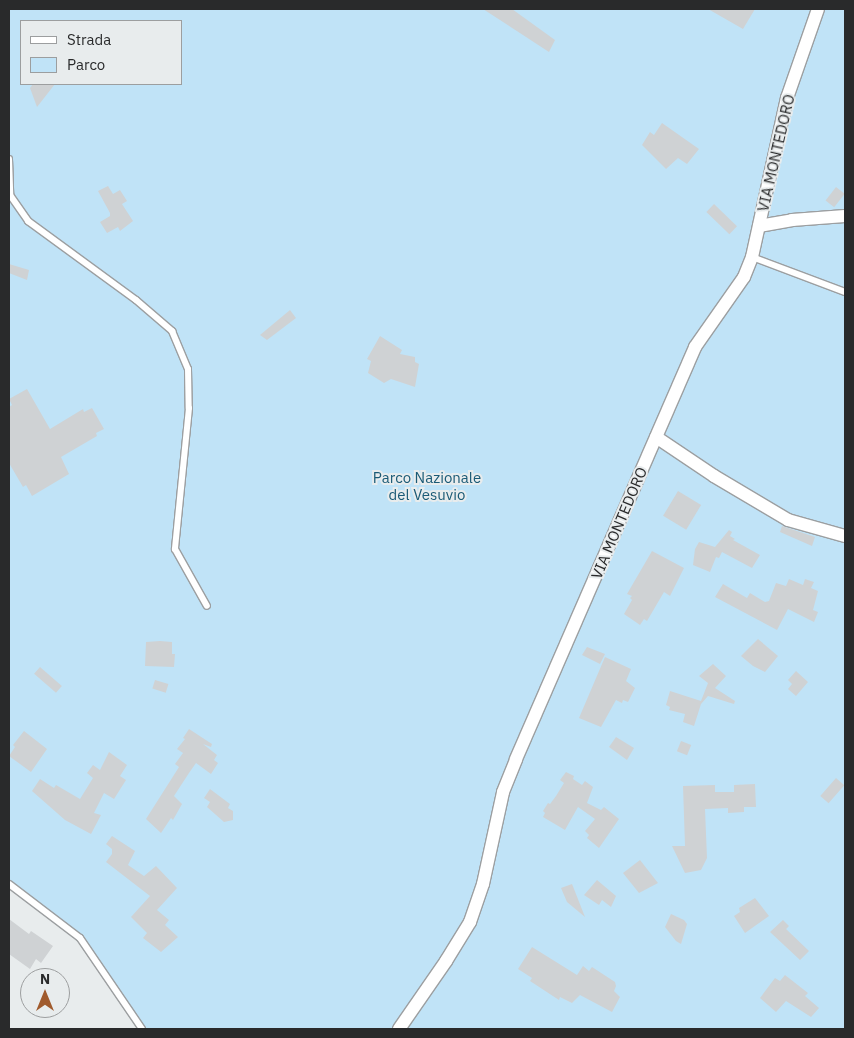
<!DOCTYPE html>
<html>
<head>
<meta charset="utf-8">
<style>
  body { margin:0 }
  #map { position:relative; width:854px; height:1038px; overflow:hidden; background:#e8eced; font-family:"IBM Plex Sans",sans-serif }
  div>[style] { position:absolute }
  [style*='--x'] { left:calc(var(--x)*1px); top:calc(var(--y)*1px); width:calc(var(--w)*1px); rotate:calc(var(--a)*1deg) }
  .green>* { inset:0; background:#c0e3f7 }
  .building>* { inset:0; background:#cfd2d4; transform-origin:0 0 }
  .roads { filter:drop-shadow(1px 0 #9c9fa1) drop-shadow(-1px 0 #9c9fa1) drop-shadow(0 1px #9c9fa1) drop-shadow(0 -1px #9c9fa1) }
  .service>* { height:6px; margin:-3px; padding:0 3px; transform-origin:3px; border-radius:3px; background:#fff }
  .minor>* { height:12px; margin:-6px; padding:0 6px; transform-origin:6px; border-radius:6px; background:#fff }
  span { translate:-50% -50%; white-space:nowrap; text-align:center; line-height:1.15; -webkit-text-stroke:4px #e8eced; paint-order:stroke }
  .street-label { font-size:15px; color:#292a2b }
  .park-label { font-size:15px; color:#1a5a76 }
  .frame { position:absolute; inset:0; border:10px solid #292a2b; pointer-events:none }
  .legend { position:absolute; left:20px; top:20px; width:162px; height:65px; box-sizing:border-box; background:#e8eced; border:1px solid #9c9e9f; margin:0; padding:6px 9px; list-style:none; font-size:15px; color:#292a2b }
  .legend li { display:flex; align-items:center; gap:10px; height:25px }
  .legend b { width:25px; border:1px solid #9c9e9f }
  .north { position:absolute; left:20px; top:968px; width:50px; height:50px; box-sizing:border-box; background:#e8eced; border:1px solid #9c9e9f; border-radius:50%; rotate:0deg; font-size:14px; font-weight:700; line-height:20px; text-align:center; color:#292a2b }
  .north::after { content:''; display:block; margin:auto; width:18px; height:22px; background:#a05b2e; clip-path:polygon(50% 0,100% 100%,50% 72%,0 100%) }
</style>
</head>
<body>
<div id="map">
  <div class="green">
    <div style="clip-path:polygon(evenodd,9px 9px,845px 9px,845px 1029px,138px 1029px,80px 943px,9px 888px,9px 9px,21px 21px,181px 21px,181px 84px,21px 84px,21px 21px)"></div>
  </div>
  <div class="building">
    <div style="clip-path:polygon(483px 9px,512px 9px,555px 40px,549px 52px)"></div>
    <div style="clip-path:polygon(708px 9px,755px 9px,743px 29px)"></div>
    <div style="clip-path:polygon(33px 84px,55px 84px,37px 107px,30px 88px)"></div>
    <div style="clip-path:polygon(662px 123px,699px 149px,687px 164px,678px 158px,666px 169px,642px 145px,650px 132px,654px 135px)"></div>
    <div style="clip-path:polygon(108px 186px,113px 194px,120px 190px,127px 201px,122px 204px,133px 221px,120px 231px,118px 227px,107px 233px,100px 222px,110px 216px,110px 213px,98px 191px)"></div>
    <div style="left:836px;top:187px;width:11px;height:17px;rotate:38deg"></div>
    <div style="left:714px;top:204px;width:32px;height:11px;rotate:44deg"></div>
    <div style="clip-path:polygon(9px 264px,29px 270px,27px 280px,9px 273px)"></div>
    <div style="clip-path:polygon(290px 310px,296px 318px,267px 340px,260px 335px)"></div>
    <div style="clip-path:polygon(380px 336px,402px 350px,400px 354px,415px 357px,415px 362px,419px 364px,415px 387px,391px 379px,384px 383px,368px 373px,371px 361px,367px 359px)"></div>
    <div style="clip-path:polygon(27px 389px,50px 429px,83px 409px,84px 412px,92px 408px,104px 429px,96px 433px,97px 436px,61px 457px,69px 474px,32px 496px,26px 485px,23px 487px,9px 463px,9px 407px,12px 405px,9px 399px)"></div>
    <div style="left:678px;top:491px;width:27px;height:29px;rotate:31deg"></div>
    <div style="clip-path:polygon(782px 526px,815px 537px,812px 546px,780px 532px)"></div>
    <div style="clip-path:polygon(729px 530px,732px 532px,730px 536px,735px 539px,733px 540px,760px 555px,752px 568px,722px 552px,719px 558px,716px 557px,710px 572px,693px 565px,695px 549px,699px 542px,715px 547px)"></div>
    <div style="clip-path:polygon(652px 551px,684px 568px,670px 596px,664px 592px,647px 621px,644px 619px,640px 625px,624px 614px,632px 600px,630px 598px,632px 596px,627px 594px)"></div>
    <div style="clip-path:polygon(789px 579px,803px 585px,805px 579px,814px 582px,811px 588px,818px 591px,813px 610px,818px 612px,814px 622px,788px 609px,777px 630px,715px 597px,723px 584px,747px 598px,750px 593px,765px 602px,769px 601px,776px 583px,786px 586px)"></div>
    <div style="clip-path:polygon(758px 639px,778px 656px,765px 672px,753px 666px,741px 656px)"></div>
    <div style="clip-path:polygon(160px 641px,172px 642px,172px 654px,175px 654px,174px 667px,145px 666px,146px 642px)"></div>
    <div style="clip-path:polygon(587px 647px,605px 654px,600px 664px,582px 655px)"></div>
    <div style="clip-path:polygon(605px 657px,631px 669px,626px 681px,635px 688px,628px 702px,623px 700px,622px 703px,616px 700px,601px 727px,579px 718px)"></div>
    <div style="clip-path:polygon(713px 664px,726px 676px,715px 688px,735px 701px,734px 704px,708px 696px,701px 704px,694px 726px,683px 722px,685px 714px,669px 710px,670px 707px,666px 705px,670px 691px,701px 701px,708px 683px,699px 676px)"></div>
    <div style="left:40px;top:667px;width:29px;height:9px;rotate:41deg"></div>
    <div style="clip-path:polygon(796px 671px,808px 682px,796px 696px,788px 689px,792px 684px,788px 680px)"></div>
    <div style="left:155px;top:680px;width:14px;height:9px;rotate:17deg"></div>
    <div style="clip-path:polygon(189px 729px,212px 744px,211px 747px,203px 744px,217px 755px,214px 760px,218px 763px,211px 774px,196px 763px,189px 773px,174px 796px,182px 804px,173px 820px,171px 818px,161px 833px,146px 819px,179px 767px,175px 764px,183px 753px,177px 749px,185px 739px,183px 738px)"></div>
    <div style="clip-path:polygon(24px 731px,47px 749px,31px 772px,9px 756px,15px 747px,13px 745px)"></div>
    <div style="clip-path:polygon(616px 737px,634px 748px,627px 760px,609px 747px)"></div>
    <div style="left:681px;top:741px;width:11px;height:11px;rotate:22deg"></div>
    <div style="clip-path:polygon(109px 752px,127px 765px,120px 776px,126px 780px,114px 799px,104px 793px,94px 813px,101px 815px,91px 834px,65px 820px,32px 791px,40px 779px,54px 788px,56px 785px,80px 799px,93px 778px,87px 773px,93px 765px,100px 770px)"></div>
    <div style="clip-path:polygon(566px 772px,574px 776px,573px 779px,582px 785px,585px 781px,593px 787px,587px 803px,601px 810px,604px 807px,619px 819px,599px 848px,587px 838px,589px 835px,585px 831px,595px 819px,578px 807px,565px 830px,543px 817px,545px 813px,543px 811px,548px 803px,550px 804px,556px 796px,564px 783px,560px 780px)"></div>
    <div style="left:836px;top:778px;width:11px;height:24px;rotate:41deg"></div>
    <div style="clip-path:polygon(755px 784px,756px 807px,744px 807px,744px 812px,728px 813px,728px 808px,705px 809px,707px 858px,701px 870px,685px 873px,672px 846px,685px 846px,683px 786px,715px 785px,715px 792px,734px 792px,734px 785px)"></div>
    <div style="clip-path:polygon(210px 789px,230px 804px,228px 808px,233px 811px,233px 820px,224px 822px,207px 807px,210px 802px,204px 798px)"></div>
    <div style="clip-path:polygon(112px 836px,135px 851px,128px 865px,144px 876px,156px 866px,177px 888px,157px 910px,169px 920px,165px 925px,178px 937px,161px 952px,143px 938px,147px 933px,131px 917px,150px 896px,106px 862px,112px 854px,112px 849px,106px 844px)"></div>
    <div style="clip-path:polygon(640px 860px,658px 883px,639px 893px,623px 873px)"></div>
    <div style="clip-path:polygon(597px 880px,616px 896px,611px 907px,602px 900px,599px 905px,584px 895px)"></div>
    <div style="clip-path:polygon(572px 884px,574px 889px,585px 917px,567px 902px,561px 888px)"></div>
    <div style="clip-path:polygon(755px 898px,769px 916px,745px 933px,734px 916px,740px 912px,739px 908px)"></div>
    <div style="clip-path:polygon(671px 914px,684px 920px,687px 924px,681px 944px,676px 941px,665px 927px)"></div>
    <div style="clip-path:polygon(9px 919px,29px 934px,31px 931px,53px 946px,41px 963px,36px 959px,30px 969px,9px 954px)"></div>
    <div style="clip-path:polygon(783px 920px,789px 926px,786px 929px,809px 951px,800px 960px,770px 932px)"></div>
    <div style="clip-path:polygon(532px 947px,577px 975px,583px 966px,589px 971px,592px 967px,615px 982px,616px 986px,614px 991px,620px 997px,612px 1012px,580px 995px,572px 1003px,560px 997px,559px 1000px,530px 981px,532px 978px,518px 969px)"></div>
    <div style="clip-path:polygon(785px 975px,808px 993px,805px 996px,819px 1008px,811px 1017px,786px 1001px,776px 1012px,760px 998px,775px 978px,780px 981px)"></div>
  </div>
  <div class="roads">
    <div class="service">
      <div style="--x:9;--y:159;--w:36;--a:88"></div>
      <div style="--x:10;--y:195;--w:32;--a:55"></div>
      <div style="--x:28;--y:221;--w:134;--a:36.2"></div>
      <div style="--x:136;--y:300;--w:48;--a:40.7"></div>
      <div style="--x:172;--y:331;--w:41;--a:67.2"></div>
      <div style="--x:188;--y:369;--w:39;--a:89"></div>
      <div style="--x:189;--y:408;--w:142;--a:95.7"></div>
      <div style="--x:175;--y:549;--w:65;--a:60.7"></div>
      <div style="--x:752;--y:257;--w:99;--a:20.6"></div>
      <div style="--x:9;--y:884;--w:89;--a:37.3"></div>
      <div style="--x:80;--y:938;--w:110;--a:55.7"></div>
    </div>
    <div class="minor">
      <div style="--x:759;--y:226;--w:34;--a:-10"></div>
      <div style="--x:792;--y:220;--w:53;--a:-4.3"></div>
      <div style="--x:656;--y:437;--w:70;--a:33.9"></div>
      <div style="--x:714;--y:476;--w:86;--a:30.7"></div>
      <div style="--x:788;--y:520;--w:59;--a:15.7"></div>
      <div style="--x:399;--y:1029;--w:83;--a:-55.3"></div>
      <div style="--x:446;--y:961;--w:46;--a:-58.4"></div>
      <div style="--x:470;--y:922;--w:40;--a:-71.1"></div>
      <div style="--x:483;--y:884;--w:94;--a:-77.7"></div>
      <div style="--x:503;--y:792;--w:35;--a:-68"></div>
      <div style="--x:516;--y:759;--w:449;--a:-66.5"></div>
      <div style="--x:695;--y:347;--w:85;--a:-55"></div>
      <div style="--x:744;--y:277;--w:22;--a:-68"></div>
      <div style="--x:752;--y:257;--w:163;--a:-77.6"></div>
      <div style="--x:787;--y:98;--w:94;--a:-70.8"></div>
    </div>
  </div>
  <div class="street-label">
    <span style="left:776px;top:153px;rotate:-77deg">VIA MONTEDORO</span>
    <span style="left:619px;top:523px;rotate:-67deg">VIA MONTEDORO</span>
  </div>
  <div class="park-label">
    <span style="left:427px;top:486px">Parco Nazionale<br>del Vesuvio</span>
  </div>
  <div class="frame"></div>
  <ul class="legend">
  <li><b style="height:6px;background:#fff"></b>Strada</li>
  <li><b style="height:14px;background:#c0e3f7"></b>Parco</li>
  </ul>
  <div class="north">N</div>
</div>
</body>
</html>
